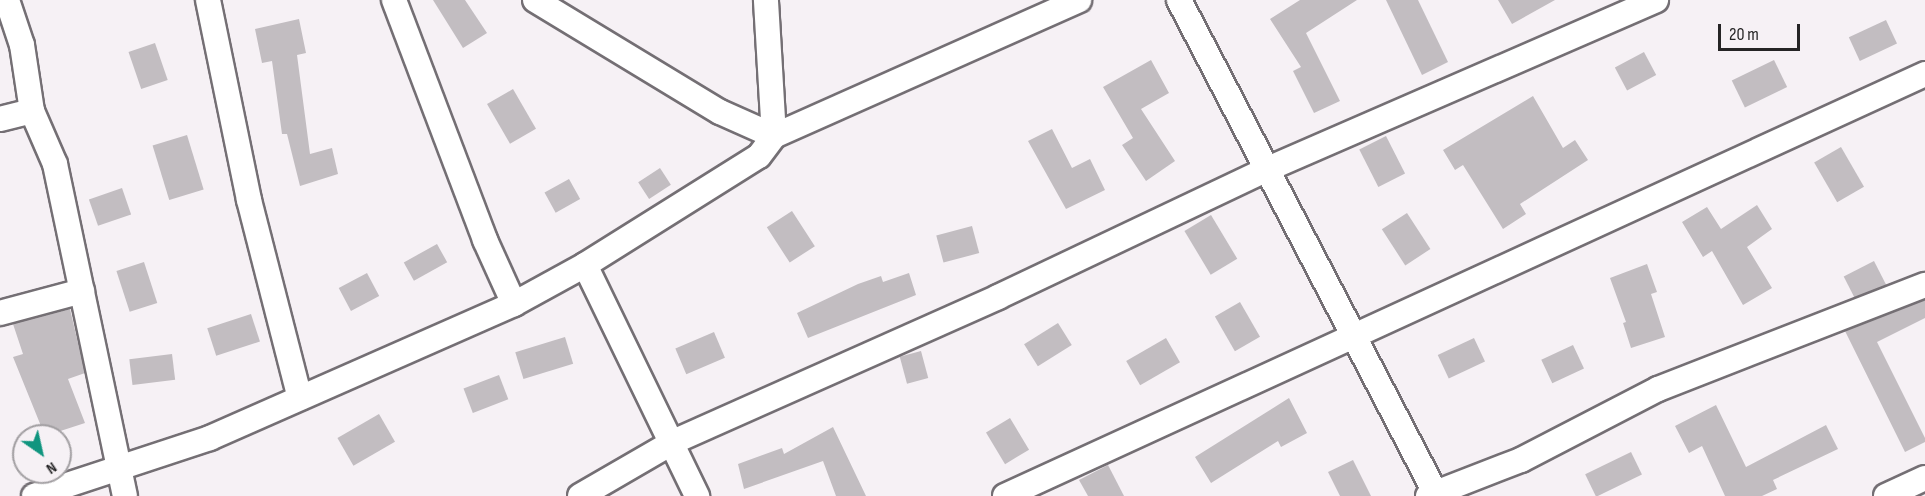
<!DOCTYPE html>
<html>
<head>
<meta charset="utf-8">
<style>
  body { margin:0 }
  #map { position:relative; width:1925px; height:496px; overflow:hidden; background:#f6f1f5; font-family:"Sofia Sans Condensed",sans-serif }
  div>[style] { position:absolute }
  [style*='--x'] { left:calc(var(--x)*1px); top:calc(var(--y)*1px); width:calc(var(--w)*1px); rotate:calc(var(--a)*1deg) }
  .building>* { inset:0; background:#c2bdc1; transform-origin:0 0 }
  .roads { filter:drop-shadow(2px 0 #746f74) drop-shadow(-2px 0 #746f74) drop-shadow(0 2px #746f74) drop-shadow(0 -2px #746f74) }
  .minor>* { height:24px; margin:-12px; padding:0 12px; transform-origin:12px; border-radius:12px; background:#fff }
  span { translate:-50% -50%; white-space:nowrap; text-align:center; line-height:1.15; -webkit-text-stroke:4.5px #f6f1f5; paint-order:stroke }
  .north { position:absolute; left:12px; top:424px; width:60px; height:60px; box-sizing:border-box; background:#f6f1f5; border:2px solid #a29fa2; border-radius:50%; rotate:146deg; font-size:16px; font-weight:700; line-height:24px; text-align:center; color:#252425 }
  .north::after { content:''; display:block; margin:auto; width:21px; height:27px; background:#10957f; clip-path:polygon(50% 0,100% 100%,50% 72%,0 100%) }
  .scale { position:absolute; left:1718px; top:24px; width:82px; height:27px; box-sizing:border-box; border:3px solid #252425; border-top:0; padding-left:8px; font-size:18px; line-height:21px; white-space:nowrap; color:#252425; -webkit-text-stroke:4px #f6f1f5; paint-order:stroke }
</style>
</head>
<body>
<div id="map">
  <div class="building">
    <div style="clip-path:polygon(433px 0,465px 0,487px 33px,463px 48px)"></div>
    <div style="clip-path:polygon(1300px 0,1357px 0,1306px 33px,1340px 101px,1314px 113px,1293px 71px,1301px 67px,1270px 19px)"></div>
    <div style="clip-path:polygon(1386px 0,1418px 0,1448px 62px,1422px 75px)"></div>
    <div style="clip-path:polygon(1498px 0,1555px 0,1512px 24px)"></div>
    <div style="clip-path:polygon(299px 19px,306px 53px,297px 55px,310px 154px,332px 148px,338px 174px,300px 186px,287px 134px,282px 134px,272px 61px,262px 63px,255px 29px)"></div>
    <div style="left:1886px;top:20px;width:26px;height:41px;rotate:65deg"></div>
    <div style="left:155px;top:43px;width:39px;height:28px;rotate:71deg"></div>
    <div style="left:1644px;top:52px;width:26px;height:33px;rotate:62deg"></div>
    <div style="clip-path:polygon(1151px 60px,1169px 93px,1141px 109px,1175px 161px,1146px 181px,1122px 145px,1133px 138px,1103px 87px)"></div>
    <div style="left:1774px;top:60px;width:30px;height:47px;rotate:64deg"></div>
    <div style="left:513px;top:89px;width:46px;height:30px;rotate:60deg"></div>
    <div style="clip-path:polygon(1533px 96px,1563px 148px,1575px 140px,1588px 160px,1520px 204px,1526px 214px,1503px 229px,1463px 165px,1455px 170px,1443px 150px)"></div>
    <div style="clip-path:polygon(1052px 129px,1072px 168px,1090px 159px,1105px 190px,1066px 209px,1028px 141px)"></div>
    <div style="left:187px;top:135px;width:57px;height:36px;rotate:73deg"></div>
    <div style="left:1386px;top:136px;width:42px;height:30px;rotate:63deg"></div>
    <div style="left:1841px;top:147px;width:46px;height:31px;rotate:60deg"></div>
    <div style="left:660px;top:168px;width:20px;height:26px;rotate:57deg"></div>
    <div style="left:569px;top:179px;width:23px;height:28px;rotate:61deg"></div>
    <div style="left:122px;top:188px;width:28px;height:35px;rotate:71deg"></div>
    <div style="clip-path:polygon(1757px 205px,1772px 229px,1747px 247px,1772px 288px,1743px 305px,1712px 251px,1703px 257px,1682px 222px,1707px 207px,1721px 229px)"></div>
    <div style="left:792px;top:211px;width:42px;height:30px;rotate:57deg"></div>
    <div style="left:1407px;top:213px;width:43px;height:30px;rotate:57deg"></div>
    <div style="left:1211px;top:215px;width:51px;height:31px;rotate:59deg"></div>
    <div style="left:972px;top:226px;width:28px;height:37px;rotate:75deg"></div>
    <div style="left:437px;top:244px;width:21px;height:38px;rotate:61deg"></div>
    <div style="left:1874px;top:261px;width:27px;height:34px;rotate:63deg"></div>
    <div style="left:144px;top:262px;width:43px;height:29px;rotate:72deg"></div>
    <div style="clip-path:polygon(1647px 264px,1657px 292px,1651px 294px,1665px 337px,1631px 348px,1623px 323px,1626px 322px,1610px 278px)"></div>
    <div style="left:367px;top:273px;width:26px;height:32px;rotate:62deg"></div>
    <div style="clip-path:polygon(909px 273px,916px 295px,808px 338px,797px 313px,858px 284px,881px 276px,883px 282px)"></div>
    <div style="clip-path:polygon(1925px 300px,1925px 318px,1877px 342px,1925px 438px,1925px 442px,1905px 452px,1845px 331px)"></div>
    <div style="left:1240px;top:302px;width:40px;height:29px;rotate:60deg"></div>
    <div style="clip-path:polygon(70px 309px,85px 373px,68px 379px,85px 423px,45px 436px,13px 357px,23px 354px,13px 324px)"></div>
    <div style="left:251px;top:314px;width:29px;height:46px;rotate:72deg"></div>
    <div style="left:1058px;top:323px;width:26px;height:40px;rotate:58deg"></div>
    <div style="left:714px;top:332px;width:28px;height:42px;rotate:67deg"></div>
    <div style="left:565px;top:337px;width:28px;height:52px;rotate:73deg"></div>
    <div style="left:1166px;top:338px;width:28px;height:46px;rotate:60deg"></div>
    <div style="left:1474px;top:338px;width:26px;height:40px;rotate:65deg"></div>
    <div style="left:1573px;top:345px;width:26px;height:35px;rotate:65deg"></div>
    <div style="left:921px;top:351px;width:28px;height:22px;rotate:75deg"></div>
    <div style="left:172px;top:354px;width:26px;height:43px;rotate:83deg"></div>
    <div style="left:499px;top:375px;width:26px;height:38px;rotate:69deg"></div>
    <div style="clip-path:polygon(1289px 398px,1307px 433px,1281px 447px,1278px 441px,1211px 483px,1195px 457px)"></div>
    <div style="clip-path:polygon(1716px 405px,1746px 467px,1826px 425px,1838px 449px,1773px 480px,1777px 489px,1762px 496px,1725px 496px,1702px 446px,1689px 453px,1675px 426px)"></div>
    <div style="left:379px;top:414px;width:32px;height:48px;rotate:60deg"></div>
    <div style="left:1010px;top:418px;width:37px;height:28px;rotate:59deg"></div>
    <div style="clip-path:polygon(833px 427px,866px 496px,836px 496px,823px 461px,744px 489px,738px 464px,782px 448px,784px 454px)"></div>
    <div style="left:1631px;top:452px;width:25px;height:51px;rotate:64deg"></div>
    <div style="clip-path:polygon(1353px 460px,1371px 496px,1340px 496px,1328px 472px)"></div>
    <div style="clip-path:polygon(1108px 465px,1124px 496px,1088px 496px,1079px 480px)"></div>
  </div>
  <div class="roads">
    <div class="minor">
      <div style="--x:7;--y:0;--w:47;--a:71.6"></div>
      <div style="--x:22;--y:45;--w:67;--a:81.4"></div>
      <div style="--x:32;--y:111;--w:58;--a:66.5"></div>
      <div style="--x:55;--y:164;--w:339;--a:78.1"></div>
      <div style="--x:208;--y:0;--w:204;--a:78.4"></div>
      <div style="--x:249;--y:200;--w:204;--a:75.6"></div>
      <div style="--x:394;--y:0;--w:257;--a:69.2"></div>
      <div style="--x:485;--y:240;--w:70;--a:65.6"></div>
      <div style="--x:535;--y:0;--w:216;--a:31.2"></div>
      <div style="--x:720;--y:112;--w:59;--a:24"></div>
      <div style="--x:774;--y:136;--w:136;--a:-93.4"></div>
      <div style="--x:1179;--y:0;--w:559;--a:62.52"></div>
      <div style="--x:0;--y:119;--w:33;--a:-14"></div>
      <div style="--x:585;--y:265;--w:257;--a:64.1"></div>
      <div style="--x:0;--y:313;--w:85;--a:-15"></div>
      <div style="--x:34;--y:496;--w:185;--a:-18.2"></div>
      <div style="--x:210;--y:438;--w:332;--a:-23.8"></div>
      <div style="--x:514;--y:304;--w:81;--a:-28.8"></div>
      <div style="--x:585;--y:265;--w:205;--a:-32.1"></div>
      <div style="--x:759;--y:156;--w:25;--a:-53"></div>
      <div style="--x:774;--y:136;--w:334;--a:-24"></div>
      <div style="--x:580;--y:496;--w:108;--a:-30.1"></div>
      <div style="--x:673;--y:442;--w:356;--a:-24"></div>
      <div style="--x:998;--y:297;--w:301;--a:-25.4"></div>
      <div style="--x:1270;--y:168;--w:421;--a:-23.5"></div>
      <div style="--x:1005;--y:496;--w:1012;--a:-24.64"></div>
      <div style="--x:1428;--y:496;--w:100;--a:-21.2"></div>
      <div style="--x:1521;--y:460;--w:154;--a:-27.4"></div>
      <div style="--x:1658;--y:389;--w:287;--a:-21.3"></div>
      <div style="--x:1886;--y:496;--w:43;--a:-24.8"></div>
    </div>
  </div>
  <div class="north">N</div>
  <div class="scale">20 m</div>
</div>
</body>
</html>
